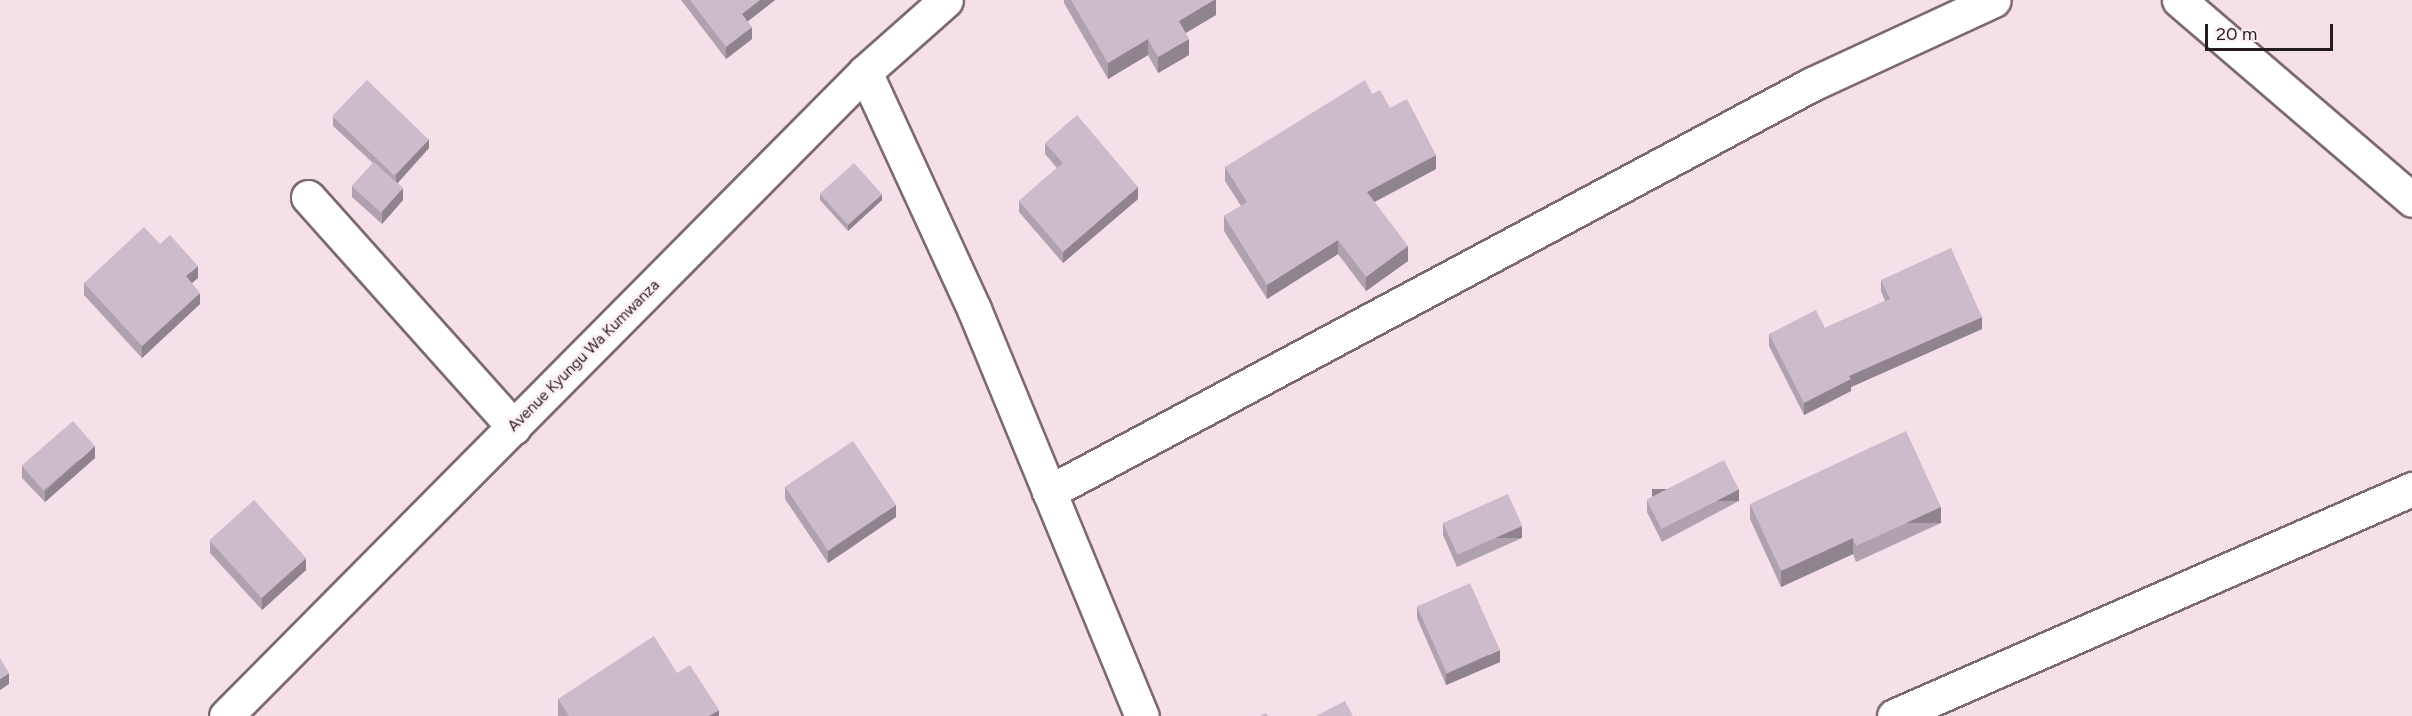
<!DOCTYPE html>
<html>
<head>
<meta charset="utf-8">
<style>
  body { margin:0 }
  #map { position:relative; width:2412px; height:716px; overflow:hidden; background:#f5dfe8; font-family:Figtree,sans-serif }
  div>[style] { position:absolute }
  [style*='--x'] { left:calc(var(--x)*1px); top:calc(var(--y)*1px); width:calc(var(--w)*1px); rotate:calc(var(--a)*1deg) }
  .roads { filter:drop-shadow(2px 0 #7d6971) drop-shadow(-2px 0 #7d6971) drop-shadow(0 2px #7d6971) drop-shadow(0 -2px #7d6971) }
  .street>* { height:33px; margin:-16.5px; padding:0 16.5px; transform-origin:16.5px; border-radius:16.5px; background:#fff }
  .wall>* { inset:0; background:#afa1ae }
  .shaded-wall>* { inset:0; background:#8f838d; transform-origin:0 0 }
  .building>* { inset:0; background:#ccbbca; transform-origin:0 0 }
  span { translate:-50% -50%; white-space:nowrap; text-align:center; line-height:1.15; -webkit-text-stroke:5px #fdeff4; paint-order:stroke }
  .street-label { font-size:15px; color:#241c20 }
  .scale { position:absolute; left:2205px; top:24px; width:128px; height:27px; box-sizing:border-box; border:3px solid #241c20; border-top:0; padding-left:8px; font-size:18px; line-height:21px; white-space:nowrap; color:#241c20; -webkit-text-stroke:4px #fdeff4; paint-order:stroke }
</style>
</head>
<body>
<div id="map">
  <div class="roads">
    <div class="street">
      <div style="--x:2179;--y:0;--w:307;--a:40.6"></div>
      <div style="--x:865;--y:72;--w:261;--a:65.3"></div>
      <div style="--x:974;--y:309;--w:440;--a:67.6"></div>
      <div style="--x:308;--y:197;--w:309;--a:48.2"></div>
      <div style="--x:1049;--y:492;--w:865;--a:-28.13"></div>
      <div style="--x:1812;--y:84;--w:200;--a:-24.8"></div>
      <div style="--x:226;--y:716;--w:907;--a:-45.22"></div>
      <div style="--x:865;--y:72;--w:108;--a:-41.6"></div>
      <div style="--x:1894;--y:716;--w:566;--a:-23.66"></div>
    </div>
  </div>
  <div class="wall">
    <div style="clip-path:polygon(681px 0,775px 0,747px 21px,752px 39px,726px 59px)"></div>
    <div style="clip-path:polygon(1064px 0,1216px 0,1216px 15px,1185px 33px,1189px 55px,1158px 73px,1148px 55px,1108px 79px,1064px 3px)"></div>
    <div style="clip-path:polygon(1372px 94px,1390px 108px,1436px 169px,1374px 202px,1408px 261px,1366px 291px,1338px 254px,1267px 299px,1224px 231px,1224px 216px,1241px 206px,1225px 181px,1225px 167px)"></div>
    <div style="clip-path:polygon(333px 116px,429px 148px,397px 183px,403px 200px,382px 224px,352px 197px,352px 186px,373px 163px,333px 126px)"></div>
    <div style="clip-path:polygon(1045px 143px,1138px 199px,1063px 263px,1019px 212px,1019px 201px,1057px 168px,1045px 154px)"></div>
    <div style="clip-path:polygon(820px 194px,882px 200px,848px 231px,820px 200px)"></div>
    <div style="clip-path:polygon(160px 244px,198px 278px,192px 283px,200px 304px,142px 358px,84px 295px,84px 283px)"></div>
    <div style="clip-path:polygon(1881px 280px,1982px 329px,1851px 387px,1851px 391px,1804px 415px,1769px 346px,1769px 334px,1825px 328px,1885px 301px,1881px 291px)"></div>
    <div style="clip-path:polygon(95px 458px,45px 502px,22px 478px,22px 466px)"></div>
    <div style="clip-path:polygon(785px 487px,896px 517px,828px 563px,785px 499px)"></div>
    <div style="clip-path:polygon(1647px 500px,1739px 501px,1662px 542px,1647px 512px)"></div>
    <div style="clip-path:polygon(1750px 504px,1941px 523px,1856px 562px,1853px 554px,1781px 587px,1750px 519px)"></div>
    <div style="clip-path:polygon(1443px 523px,1522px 538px,1457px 567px,1443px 535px)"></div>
    <div style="clip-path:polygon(210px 541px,306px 570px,262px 610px,210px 553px)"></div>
    <div style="clip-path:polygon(1417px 606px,1500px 662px,1446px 685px,1417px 618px)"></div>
    <div style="clip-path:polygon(677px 673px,719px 716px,558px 716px,558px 699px)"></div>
  </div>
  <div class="shaded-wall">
    <div style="clip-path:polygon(760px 0,775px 0,742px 26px,742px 14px)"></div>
    <div style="clip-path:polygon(1214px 0,1216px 0,1216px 15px,1179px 37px,1179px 21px)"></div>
    <div style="clip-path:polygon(752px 27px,752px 39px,726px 59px,726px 47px)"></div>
    <div style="clip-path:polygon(1148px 39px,1148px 55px,1108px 79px,1108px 63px)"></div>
    <div style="clip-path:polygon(1189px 39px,1189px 55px,1158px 73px,1158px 57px)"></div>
    <div style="clip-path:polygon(429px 139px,429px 148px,396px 185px,396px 175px)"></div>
    <div style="clip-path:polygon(1436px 155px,1436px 169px,1367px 206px,1367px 192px)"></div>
    <div style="clip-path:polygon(1138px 187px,1138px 199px,1063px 263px,1063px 252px)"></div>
    <div style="clip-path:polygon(403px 188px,403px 200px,382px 224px,382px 212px)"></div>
    <div style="clip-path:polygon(882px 194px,882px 200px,848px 231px,848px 225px)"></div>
    <div style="clip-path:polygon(1338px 240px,1338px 254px,1267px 299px,1267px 285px)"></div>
    <div style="clip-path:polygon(1408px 246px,1408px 261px,1366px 291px,1366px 277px)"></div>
    <div style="clip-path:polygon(198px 266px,198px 278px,186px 288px,186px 276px)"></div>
    <div style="clip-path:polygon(200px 293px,200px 304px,142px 358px,142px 346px)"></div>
    <div style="clip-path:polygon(1982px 317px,1982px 329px,1851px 387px,1851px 391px,1804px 415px,1804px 403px,1849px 376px)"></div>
    <div style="clip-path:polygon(95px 446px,95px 458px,45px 502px,45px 491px)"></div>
    <div style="left:1739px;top:489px;width:12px;height:87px;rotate:90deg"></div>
    <div style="clip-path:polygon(896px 505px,896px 517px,828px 563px,828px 551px)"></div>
    <div style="left:1941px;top:507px;width:16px;height:94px;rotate:90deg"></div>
    <div style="left:1522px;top:526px;width:12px;height:71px;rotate:90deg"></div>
    <div style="clip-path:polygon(1853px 538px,1853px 554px,1781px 587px,1781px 571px)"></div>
    <div style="clip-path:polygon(306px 558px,306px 570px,262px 610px,262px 598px)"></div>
    <div style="clip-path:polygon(1500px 650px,1500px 662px,1446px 685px,1446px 674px)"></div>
    <div style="clip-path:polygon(9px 673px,9px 684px,0 690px,0 679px)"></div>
    <div style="clip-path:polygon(719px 710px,719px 716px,709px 716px)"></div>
  </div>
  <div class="building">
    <div style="clip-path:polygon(690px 0,760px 0,742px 14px,752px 27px,726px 47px)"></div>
    <div style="clip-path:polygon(1071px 0,1214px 0,1179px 21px,1189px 39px,1158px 57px,1148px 39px,1108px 63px)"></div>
    <div style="left:367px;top:80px;width:86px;height:50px;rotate:44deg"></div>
    <div style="clip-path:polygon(1365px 80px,1372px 94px,1380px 90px,1390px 108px,1407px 99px,1436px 155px,1367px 192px,1408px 246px,1366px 277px,1338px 240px,1267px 285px,1224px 216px,1247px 202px,1225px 167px)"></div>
    <div style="clip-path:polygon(1077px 115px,1138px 187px,1063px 252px,1019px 201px,1063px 163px,1045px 143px)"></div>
    <div style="left:374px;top:162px;width:39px;height:33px;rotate:42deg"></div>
    <div style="left:854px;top:163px;width:42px;height:46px;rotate:48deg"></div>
    <div style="clip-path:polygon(144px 227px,160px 244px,170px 235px,198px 266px,186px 276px,200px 293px,142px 346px,84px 283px)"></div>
    <div style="clip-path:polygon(1951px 248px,1982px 317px,1849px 376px,1851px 379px,1804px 403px,1769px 334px,1816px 310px,1825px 328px,1890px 299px,1881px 280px)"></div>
    <div style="left:73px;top:421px;width:33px;height:68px;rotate:49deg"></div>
    <div style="clip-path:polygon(1906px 431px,1941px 507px,1856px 546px,1853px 538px,1781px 571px,1750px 504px)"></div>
    <div style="left:853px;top:441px;width:77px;height:82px;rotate:56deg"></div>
    <div style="left:1724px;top:460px;width:33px;height:87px;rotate:63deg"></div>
    <div style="left:1508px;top:494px;width:35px;height:71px;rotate:66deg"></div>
    <div style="left:254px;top:500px;width:78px;height:60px;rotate:48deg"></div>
    <div style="left:1470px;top:583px;width:73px;height:58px;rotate:66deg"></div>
    <div style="clip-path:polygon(654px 636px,677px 673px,690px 665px,719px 710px,709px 716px,569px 716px,558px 699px)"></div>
    <div style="clip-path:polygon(0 658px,9px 673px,0 679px)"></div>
    <div style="clip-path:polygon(1345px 701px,1353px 716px,1316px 716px)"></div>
    <div style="clip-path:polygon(1266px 713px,1268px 716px,1260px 716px)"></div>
  </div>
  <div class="street-label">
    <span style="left:584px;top:356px;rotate:-45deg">Avenue Kyungu Wa Kumwanza</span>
  </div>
  <div class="scale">20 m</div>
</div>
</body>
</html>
